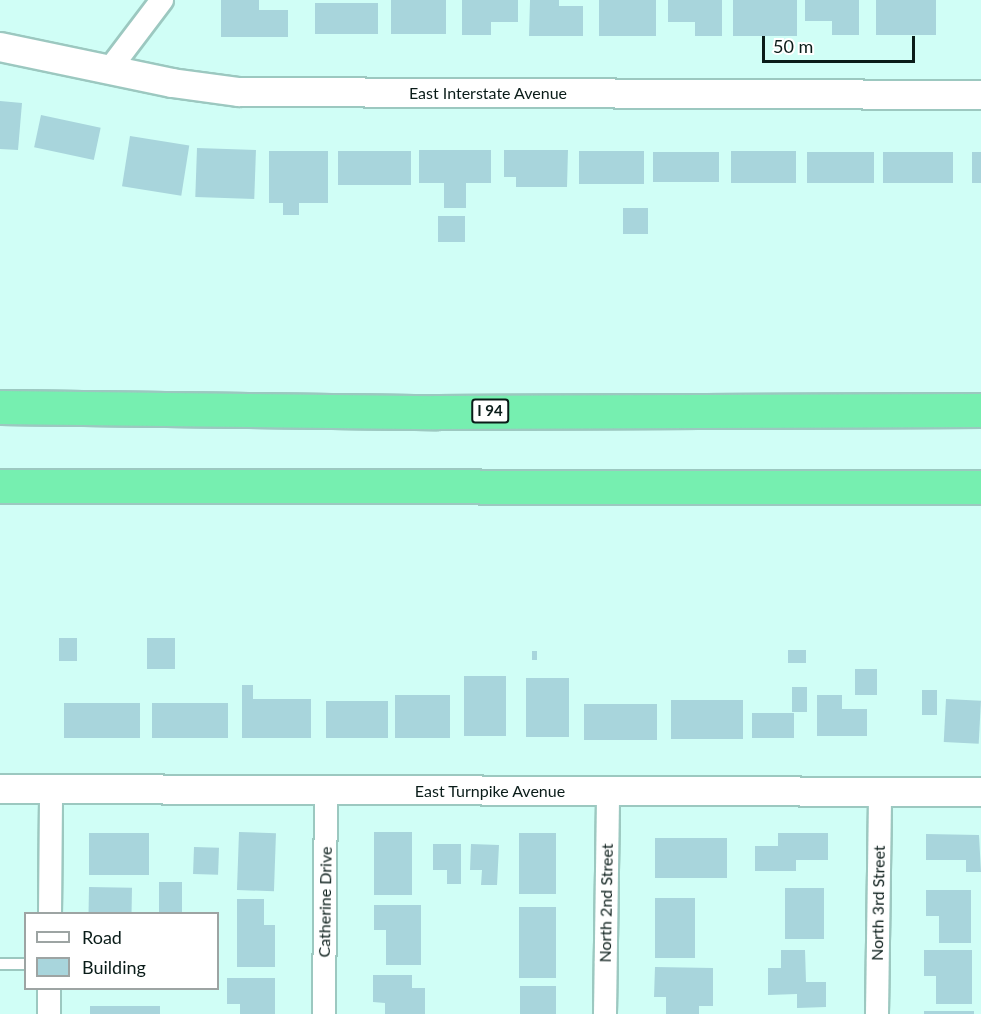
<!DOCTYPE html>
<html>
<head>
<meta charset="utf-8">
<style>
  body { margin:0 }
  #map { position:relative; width:981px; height:1014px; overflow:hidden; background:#d0fef6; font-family:Lato,sans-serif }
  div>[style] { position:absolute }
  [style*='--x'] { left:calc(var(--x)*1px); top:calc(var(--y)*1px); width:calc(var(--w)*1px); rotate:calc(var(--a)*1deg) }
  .building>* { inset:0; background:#a8d5dc; transform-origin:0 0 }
  .roads { filter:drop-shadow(2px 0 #9cc8c0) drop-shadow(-2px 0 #9cc8c0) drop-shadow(0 2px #9cc8c0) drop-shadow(0 -2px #9cc8c0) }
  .service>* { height:10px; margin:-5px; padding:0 5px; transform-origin:5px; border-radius:5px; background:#fff }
  .minor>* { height:22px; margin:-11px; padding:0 11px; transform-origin:11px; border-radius:11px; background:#fff }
  .tertiary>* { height:28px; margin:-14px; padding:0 14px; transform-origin:14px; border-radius:14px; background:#fff }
  .motorway>* { height:33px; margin:-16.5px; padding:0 16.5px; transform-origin:16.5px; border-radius:16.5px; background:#76efb0 }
  span { translate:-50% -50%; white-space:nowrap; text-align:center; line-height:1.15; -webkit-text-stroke:5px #fff; paint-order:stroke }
  .shield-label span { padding:2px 4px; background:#fff; border:2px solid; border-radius:4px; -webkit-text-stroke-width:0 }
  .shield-label { font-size:15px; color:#0a1c19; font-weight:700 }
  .street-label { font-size:16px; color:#0a1c19 }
  .legend { position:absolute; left:24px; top:912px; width:195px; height:78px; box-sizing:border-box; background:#fff; border:2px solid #9da4a3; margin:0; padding:8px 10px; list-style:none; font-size:18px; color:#0a1c19 }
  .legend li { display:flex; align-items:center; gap:12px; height:30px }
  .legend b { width:30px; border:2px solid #9da4a3 }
  .scale { position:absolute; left:762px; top:36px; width:153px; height:27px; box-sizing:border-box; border:3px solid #0a1c19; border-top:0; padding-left:8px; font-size:18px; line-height:21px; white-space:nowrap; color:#0a1c19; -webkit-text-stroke:4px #fff; paint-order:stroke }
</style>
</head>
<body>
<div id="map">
  <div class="building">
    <div style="clip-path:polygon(221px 0,259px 0,259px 10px,288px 10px,288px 37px,221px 37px)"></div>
    <div style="left:391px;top:0;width:55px;height:34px"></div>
    <div style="clip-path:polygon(462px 0,518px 0,518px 22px,491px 22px,491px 35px,462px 35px)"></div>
    <div style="clip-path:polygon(530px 0,559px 0,559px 6px,583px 6px,583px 36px,529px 36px)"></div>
    <div style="left:599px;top:0;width:57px;height:36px"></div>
    <div style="clip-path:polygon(668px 0,722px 0,722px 36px,695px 36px,695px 22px,668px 22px)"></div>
    <div style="left:733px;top:0;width:64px;height:36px"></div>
    <div style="clip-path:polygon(805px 0,859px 0,859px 35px,832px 35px,832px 21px,805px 21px)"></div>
    <div style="left:876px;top:0;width:60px;height:35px"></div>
    <div style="left:315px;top:3px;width:63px;height:31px"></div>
    <div style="clip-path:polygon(0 101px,22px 103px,18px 150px,0 149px)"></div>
    <div style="left:41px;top:115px;width:61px;height:33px;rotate:12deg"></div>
    <div style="left:130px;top:136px;width:60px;height:51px;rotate:9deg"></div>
    <div style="left:197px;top:148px;width:59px;height:49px;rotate:2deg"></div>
    <div style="clip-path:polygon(419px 150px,491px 150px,491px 183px,466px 183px,466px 208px,444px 208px,444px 183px,419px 183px)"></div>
    <div style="clip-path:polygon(504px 150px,568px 150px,567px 187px,516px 187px,516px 177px,504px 177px)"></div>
    <div style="clip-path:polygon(269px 151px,328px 151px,328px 203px,299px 203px,299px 215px,283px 215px,283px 203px,269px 203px)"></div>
    <div style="left:338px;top:151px;width:73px;height:34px"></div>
    <div style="left:579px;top:151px;width:65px;height:33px"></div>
    <div style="left:731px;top:151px;width:65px;height:32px"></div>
    <div style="left:653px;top:152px;width:66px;height:30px"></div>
    <div style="left:807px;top:152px;width:67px;height:31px"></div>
    <div style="left:883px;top:152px;width:70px;height:31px"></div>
    <div style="left:972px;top:152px;width:9px;height:31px"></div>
    <div style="left:623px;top:208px;width:25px;height:26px"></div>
    <div style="left:438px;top:216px;width:27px;height:26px"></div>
    <div style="left:59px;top:638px;width:18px;height:23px"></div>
    <div style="left:147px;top:638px;width:28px;height:31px"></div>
    <div style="left:788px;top:650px;width:18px;height:13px"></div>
    <div style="left:532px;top:651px;width:5px;height:9px"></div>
    <div style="left:855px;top:669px;width:22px;height:26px"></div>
    <div style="left:464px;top:676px;width:42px;height:60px"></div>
    <div style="left:526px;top:678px;width:43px;height:59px"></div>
    <div style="clip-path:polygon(242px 685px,253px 685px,253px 699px,311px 699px,311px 738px,242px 738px)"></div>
    <div style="left:792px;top:687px;width:15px;height:25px"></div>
    <div style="left:922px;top:690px;width:15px;height:25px"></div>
    <div style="left:395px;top:695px;width:55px;height:43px"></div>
    <div style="clip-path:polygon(817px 695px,842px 695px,842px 709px,867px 709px,867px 736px,817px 736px)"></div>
    <div style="left:946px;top:699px;width:35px;height:43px;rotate:3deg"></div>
    <div style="left:671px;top:700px;width:72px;height:39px"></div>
    <div style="left:326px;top:701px;width:62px;height:37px"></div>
    <div style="left:64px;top:703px;width:76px;height:35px"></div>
    <div style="left:152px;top:703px;width:76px;height:35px"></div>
    <div style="left:584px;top:704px;width:73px;height:36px"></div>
    <div style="left:752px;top:713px;width:42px;height:25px"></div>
    <div style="left:239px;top:832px;width:37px;height:58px;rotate:2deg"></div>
    <div style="left:374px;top:832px;width:38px;height:63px"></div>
    <div style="left:89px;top:833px;width:60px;height:42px"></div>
    <div style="left:519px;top:833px;width:37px;height:61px"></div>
    <div style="clip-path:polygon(778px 833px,828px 833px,828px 860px,796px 860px,796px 871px,755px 871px,755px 846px,778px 846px)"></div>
    <div style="clip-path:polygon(926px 834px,979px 835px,981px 872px,966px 872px,966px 860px,926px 860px)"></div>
    <div style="left:727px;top:838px;width:40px;height:72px;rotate:90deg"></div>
    <div style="clip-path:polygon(433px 844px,461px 844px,461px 884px,447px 884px,447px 870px,433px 870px)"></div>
    <div style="clip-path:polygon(471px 844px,499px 845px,497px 885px,481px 885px,482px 870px,470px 870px)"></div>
    <div style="left:194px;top:847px;width:25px;height:27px;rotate:2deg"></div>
    <div style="left:159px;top:882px;width:23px;height:32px"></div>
    <div style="left:89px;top:887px;width:43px;height:27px;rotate:1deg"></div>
    <div style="left:785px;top:888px;width:39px;height:51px"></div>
    <div style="clip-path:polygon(926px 890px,971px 890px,971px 943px,939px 943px,939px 916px,926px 916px)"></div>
    <div style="left:655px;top:898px;width:40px;height:60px"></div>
    <div style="clip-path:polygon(237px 899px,264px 899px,264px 925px,275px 925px,275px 967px,237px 967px)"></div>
    <div style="clip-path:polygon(374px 905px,421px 905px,421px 965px,386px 965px,386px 930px,374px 930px)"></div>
    <div style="left:519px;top:907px;width:37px;height:71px"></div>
    <div style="clip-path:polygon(781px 950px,805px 950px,806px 982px,826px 982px,826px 1007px,797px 1008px,797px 994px,768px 995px,768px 968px,781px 968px)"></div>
    <div style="clip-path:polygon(924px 950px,972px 950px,972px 1004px,936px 1004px,936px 976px,924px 976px)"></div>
    <div style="clip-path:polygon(655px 967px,713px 968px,713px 1006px,699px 1006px,699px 1014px,666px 1014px,666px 997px,654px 997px)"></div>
    <div style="clip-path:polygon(373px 975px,412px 975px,412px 988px,425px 988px,425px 1014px,385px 1014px,385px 1003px,373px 1002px)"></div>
    <div style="clip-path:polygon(227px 978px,275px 978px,275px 1014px,240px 1014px,240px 1004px,227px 1004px)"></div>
    <div style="left:520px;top:986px;width:36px;height:28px"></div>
    <div style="left:90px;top:1006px;width:70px;height:8px"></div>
    <div style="left:924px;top:1011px;width:50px;height:3px"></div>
  </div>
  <div class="roads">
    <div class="service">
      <div style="--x:0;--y:964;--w:26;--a:0"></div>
    </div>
    <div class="minor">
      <div style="--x:109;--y:70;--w:88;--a:-52.9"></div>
      <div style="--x:50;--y:914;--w:125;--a:-89.5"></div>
      <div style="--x:49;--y:1014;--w:26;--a:-90"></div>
      <div style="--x:324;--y:1014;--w:224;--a:-89.5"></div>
      <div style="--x:605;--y:1014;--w:223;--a:-89.2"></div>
      <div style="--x:877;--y:1014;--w:223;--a:-89.2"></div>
    </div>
    <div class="tertiary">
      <div style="--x:0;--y:47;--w:176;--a:11.8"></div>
      <div style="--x:172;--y:83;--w:68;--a:7.7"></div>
      <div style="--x:239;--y:92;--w:742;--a:0.23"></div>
      <div style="--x:0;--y:789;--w:981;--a:0.18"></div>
    </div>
    <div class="motorway">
      <div style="--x:0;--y:407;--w:435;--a:0.7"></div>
      <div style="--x:435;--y:412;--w:546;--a:-0.21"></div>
      <div style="--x:0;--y:486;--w:981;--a:0.06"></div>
    </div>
  </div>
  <div class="shield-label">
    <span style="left:490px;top:411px">I 94</span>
  </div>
  <div class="street-label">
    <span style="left:488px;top:93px">East Interstate Avenue</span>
    <span style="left:490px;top:791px">East Turnpike Avenue</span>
    <span style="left:325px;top:902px;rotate:-89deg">Catherine Drive</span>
    <span style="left:606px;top:903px;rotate:-89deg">North 2nd Street</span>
    <span style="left:878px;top:903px;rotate:-89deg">North 3rd Street</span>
  </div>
  <ul class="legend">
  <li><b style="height:8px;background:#fff"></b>Road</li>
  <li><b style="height:16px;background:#a8d5dc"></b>Building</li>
  </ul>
  <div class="scale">50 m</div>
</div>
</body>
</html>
